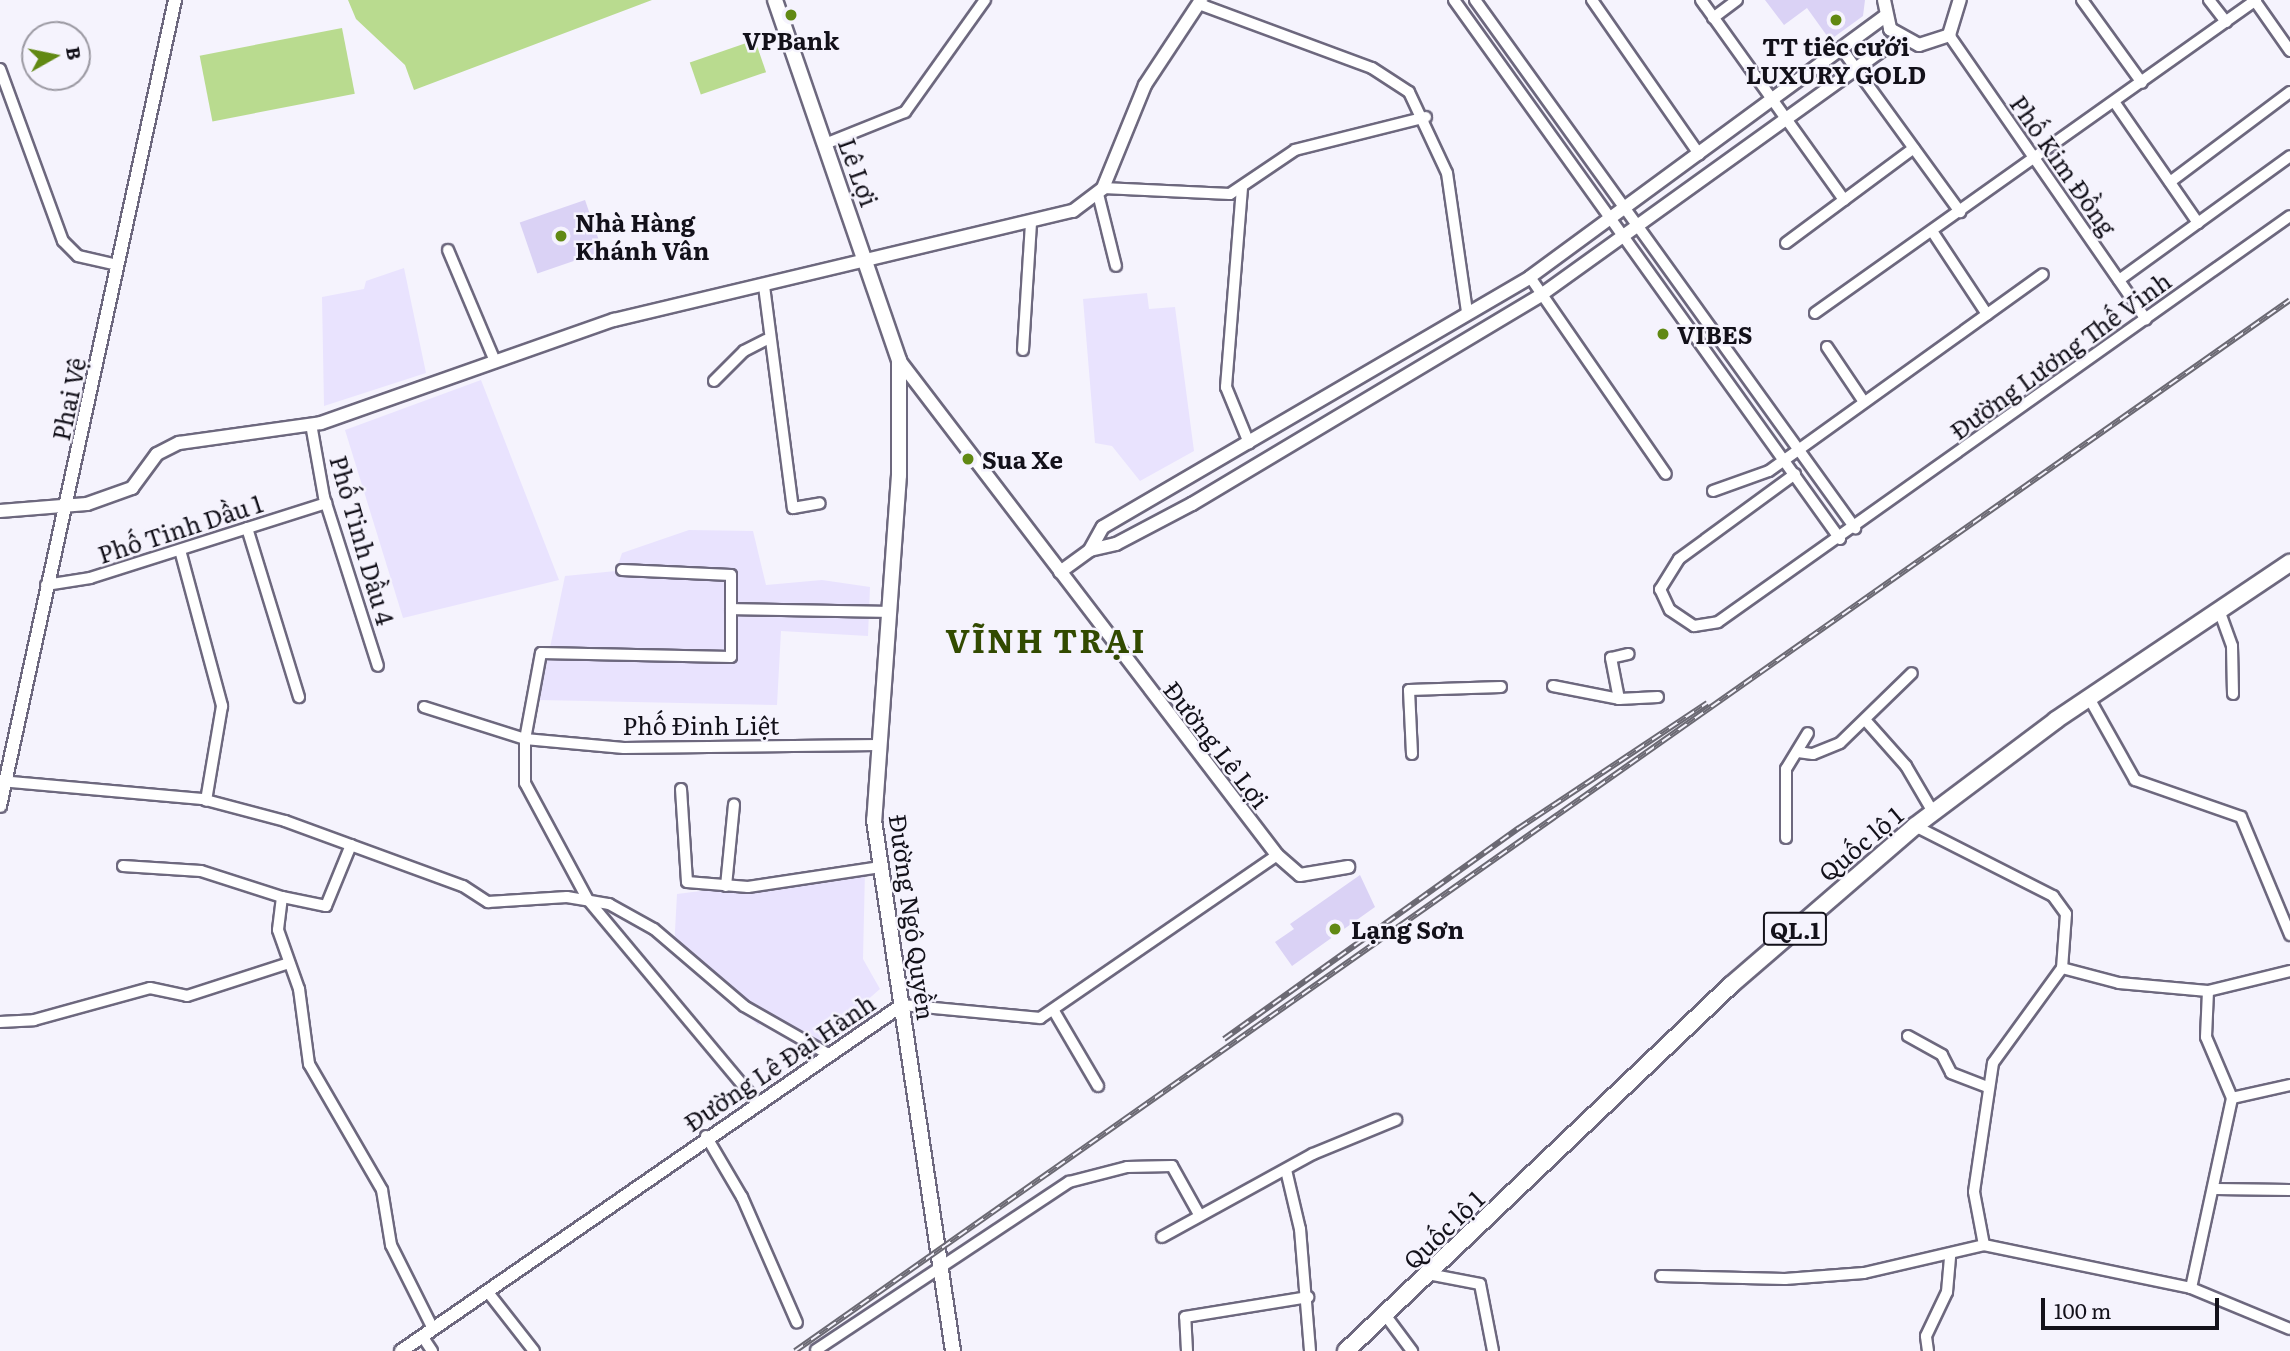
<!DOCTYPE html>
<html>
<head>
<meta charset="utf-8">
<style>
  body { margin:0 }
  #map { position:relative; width:2290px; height:1351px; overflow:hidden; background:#f5f3fd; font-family:Literata,serif }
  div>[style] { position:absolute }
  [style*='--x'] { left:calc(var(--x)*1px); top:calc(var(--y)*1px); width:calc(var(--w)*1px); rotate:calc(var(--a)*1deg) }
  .built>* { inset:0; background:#e9e3fe }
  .green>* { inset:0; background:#b9db8f; transform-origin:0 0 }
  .building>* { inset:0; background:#dad2f5; transform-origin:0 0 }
  .roads { filter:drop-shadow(2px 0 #6d687e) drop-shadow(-2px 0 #6d687e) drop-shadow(0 2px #6d687e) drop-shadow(0 -2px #6d687e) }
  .minor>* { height:10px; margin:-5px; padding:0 5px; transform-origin:5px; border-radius:5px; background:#fff }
  .tertiary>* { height:12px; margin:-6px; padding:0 6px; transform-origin:6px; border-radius:6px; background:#fff }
  .primary>* { height:14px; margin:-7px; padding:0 7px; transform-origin:7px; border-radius:7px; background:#fff }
  .trunk>* { height:16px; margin:-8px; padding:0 8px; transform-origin:8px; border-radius:8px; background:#fff }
  .rail>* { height:6px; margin-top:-3px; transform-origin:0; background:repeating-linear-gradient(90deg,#f5f3fd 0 10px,#6b6973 0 20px); box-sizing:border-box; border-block:2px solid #6b6973 }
  .dots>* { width:19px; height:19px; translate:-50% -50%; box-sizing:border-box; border:4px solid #f5f3fd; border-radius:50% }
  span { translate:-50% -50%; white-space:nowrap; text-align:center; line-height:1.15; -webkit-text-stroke:5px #f5f3fd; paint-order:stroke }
  .shield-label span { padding:2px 5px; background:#f5f3fd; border:2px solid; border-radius:5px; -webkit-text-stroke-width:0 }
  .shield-label { font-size:23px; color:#13111a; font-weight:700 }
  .poi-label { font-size:24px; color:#13111a; font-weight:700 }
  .left { translate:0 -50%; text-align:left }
  .street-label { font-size:24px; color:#13111a }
  .district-label { font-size:32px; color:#324a00; font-weight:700; letter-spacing:2px }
  .north { position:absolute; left:21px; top:21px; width:70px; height:70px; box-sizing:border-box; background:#f5f3fd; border:2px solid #9b99a2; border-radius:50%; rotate:81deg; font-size:19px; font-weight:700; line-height:28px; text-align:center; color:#13111a }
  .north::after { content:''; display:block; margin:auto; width:24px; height:32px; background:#618913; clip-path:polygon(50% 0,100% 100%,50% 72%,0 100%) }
  .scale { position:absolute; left:2041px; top:1298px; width:178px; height:32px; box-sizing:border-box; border:4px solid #13111a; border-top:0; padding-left:9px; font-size:21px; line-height:24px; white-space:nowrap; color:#13111a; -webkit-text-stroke:5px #f5f3fd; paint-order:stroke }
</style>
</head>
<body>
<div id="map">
  <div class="built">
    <div style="clip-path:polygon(404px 268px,426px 373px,324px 406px,322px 297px,364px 289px,366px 281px)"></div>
    <div style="clip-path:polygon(1147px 293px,1149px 309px,1175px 307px,1194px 451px,1140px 481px,1112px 446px,1095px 443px,1083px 299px)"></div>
    <div style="clip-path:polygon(481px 380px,559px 580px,403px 618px,345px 430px)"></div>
    <div style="clip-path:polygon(689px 530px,753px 531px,766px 585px,822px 580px,870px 587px,868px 636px,781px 631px,777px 705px,539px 700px,565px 576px,616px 571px,622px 553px)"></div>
    <div style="clip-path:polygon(865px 870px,863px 959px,880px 989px,811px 1049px,766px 1021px,758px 1025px,674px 949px,677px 894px)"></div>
  </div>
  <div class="green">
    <div style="clip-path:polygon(348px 0,652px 0,414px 90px,405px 65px,356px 19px)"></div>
    <div style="left:342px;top:28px;width:67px;height:145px;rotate:79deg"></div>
    <div style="left:755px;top:40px;width:34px;height:69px;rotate:71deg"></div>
  </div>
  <div class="building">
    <div style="clip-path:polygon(1765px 0,1865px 0,1863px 16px,1830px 40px,1807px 8px,1784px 25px)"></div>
    <div style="left:585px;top:200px;width:54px;height:69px;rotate:71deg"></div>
    <div style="clip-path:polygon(1360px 875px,1375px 907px,1292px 966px,1275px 942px,1294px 929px,1290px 924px)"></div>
  </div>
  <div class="roads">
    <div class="minor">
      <div style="--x:1454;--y:0;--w:663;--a:54.39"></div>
      <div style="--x:1475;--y:0;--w:651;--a:54.26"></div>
      <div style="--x:1592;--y:0;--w:188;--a:55.2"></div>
      <div style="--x:1701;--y:0;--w:246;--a:54.4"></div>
      <div style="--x:2082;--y:0;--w:102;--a:54.1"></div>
      <div style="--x:2209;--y:0;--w:28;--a:52"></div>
      <div style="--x:2255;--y:1;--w:61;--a:55"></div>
      <div style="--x:1199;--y:4;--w:184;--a:20.3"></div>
      <div style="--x:1372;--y:68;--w:44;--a:33"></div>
      <div style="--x:1409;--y:92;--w:89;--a:64.9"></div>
      <div style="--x:1447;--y:173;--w:139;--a:81.8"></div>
      <div style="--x:1713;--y:18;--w:30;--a:-37"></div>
      <div style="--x:1949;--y:35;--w:346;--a:55.3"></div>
      <div style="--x:1841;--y:48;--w:203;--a:54"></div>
      <div style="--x:0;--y:69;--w:183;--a:69.9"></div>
      <div style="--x:63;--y:241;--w:21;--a:45"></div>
      <div style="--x:78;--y:256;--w:41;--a:12.7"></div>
      <div style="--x:2115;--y:103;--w:146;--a:55.3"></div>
      <div style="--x:825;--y:144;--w:86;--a:-21.8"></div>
      <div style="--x:905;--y:112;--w:138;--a:-54.5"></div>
      <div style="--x:2170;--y:182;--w:150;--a:-36.9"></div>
      <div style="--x:1103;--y:188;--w:127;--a:2.7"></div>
      <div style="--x:1230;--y:194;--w:78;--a:-34.1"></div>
      <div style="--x:1295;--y:150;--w:135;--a:-14.1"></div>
      <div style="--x:1242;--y:188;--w:200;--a:94.6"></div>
      <div style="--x:1226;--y:387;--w:61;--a:67.7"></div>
      <div style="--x:1098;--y:194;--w:74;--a:76"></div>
      <div style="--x:1932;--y:231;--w:100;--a:56.5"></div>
      <div style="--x:1786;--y:243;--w:159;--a:-36.6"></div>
      <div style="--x:448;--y:250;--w:121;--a:67.1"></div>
      <div style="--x:1530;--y:277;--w:239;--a:55.4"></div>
      <div style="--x:2119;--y:280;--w:211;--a:-35.9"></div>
      <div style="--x:764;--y:286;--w:224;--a:82.6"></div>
      <div style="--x:793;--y:508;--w:27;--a:-10"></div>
      <div style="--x:1815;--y:313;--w:541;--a:-35.37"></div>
      <div style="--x:1827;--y:347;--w:66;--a:56.1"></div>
      <div style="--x:1023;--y:350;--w:128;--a:-86.4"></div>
      <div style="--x:714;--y:381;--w:42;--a:-45"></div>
      <div style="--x:744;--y:351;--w:25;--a:-27"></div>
      <div style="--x:311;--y:424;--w:74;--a:79.9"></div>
      <div style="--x:324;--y:497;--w:177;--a:72.3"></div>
      <div style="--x:1795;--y:474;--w:144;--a:143.8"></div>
      <div style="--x:1679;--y:559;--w:36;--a:122"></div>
      <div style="--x:1660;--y:589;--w:23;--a:65"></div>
      <div style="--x:1670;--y:610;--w:29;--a:34"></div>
      <div style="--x:1694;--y:626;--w:24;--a:-9"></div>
      <div style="--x:1718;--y:622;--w:701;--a:-35.37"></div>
      <div style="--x:1713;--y:491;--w:59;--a:-19.7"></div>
      <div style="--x:1769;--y:471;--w:337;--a:-35.7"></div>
      <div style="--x:247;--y:528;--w:177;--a:72.9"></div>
      <div style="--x:180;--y:550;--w:162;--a:74.9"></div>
      <div style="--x:222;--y:706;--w:96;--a:99.6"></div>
      <div style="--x:622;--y:570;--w:109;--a:2.6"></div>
      <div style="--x:731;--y:575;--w:82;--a:90"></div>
      <div style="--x:731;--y:657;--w:190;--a:-178.8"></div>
      <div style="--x:541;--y:653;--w:87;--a:100.5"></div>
      <div style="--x:525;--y:739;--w:44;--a:90"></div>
      <div style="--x:525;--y:783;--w:133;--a:61.7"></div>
      <div style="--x:588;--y:900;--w:262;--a:50.1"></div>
      <div style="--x:46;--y:585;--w:45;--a:-9"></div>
      <div style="--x:90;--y:578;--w:248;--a:-17.6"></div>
      <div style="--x:731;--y:609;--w:157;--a:1.1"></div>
      <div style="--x:2219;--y:610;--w:38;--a:70"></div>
      <div style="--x:2232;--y:646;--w:48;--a:88.8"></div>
      <div style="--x:1553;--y:686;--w:67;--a:11.1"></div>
      <div style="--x:1619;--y:699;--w:39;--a:-3"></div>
      <div style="--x:2089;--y:698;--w:94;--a:60.7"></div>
      <div style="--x:2135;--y:780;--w:112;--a:19.2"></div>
      <div style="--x:2241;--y:817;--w:128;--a:67.4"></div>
      <div style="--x:1619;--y:699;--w:42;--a:-101"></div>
      <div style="--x:1611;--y:658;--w:18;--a:-13"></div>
      <div style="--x:424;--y:707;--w:106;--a:17.6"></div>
      <div style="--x:525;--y:739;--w:99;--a:5.2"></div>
      <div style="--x:624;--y:748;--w:254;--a:-0.7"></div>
      <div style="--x:1867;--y:722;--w:59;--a:48.4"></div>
      <div style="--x:1906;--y:766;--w:53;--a:59.6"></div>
      <div style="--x:1798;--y:752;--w:15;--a:8"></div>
      <div style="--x:1813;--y:754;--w:29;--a:-22"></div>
      <div style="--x:1840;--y:743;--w:100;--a:-44.2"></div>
      <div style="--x:1412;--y:754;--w:64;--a:-92.7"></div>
      <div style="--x:1409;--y:690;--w:92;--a:-1.9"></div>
      <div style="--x:0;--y:781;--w:203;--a:5.1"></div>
      <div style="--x:202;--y:799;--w:86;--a:14.8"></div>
      <div style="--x:285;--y:821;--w:189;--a:20.1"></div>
      <div style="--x:463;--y:886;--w:30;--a:33"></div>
      <div style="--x:488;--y:902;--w:79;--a:-3.6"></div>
      <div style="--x:567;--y:897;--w:43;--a:9.5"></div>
      <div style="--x:609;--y:904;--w:51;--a:29.1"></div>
      <div style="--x:654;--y:929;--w:118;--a:40.5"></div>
      <div style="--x:744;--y:1006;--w:97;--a:29.7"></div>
      <div style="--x:681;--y:789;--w:93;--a:86.3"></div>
      <div style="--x:687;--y:882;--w:61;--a:4.7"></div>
      <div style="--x:748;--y:887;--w:134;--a:-8.6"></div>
      <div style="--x:1915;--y:826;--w:155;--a:26.9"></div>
      <div style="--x:2053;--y:896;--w:22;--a:54"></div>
      <div style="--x:2066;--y:914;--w:54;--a:94.2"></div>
      <div style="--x:2062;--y:968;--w:117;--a:126"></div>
      <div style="--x:1993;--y:1063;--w:130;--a:98.4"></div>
      <div style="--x:1974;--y:1192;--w:54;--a:79.3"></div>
      <div style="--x:1984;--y:1245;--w:211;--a:11.7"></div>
      <div style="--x:2191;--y:1288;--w:107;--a:22.5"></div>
      <div style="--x:1786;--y:838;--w:69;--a:-90"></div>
      <div style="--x:1786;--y:769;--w:42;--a:-58.6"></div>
      <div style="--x:351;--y:845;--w:66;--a:112.3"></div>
      <div style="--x:326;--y:906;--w:45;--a:-168.4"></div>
      <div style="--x:282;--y:897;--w:33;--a:97"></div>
      <div style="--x:278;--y:930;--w:63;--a:70.4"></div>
      <div style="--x:299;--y:989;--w:76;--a:82.4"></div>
      <div style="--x:309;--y:1064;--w:146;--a:59.9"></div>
      <div style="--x:382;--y:1190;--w:56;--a:80.7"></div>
      <div style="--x:391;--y:1245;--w:94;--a:63.4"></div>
      <div style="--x:123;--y:866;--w:78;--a:3.7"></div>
      <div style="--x:201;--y:871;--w:85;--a:17.8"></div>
      <div style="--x:726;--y:886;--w:82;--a:-84.4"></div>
      <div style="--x:2062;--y:968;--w:59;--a:14.7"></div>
      <div style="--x:2119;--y:983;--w:89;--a:5.1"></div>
      <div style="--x:2208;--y:991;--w:84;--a:-13.7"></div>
      <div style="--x:902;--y:1005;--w:139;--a:5.4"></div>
      <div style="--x:1040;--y:1018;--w:288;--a:-34.5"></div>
      <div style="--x:1054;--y:1011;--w:87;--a:59.6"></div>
      <div style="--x:0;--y:1022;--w:34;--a:-3"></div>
      <div style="--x:34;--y:1020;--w:120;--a:-15.4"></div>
      <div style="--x:150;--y:988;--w:38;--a:12"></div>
      <div style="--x:187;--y:996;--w:104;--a:-17.9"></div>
      <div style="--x:1908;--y:1036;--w:39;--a:29"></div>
      <div style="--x:1942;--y:1055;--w:20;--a:63"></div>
      <div style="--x:1951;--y:1073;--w:40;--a:21"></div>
      <div style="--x:2232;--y:1098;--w:59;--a:-12.6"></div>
      <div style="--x:706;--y:1136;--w:71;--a:59.5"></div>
      <div style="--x:742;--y:1197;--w:137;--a:66.4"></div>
      <div style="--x:1286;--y:1170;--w:61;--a:76.7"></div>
      <div style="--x:1300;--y:1229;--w:122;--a:85.3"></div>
      <div style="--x:2216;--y:1189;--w:74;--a:0.8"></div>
      <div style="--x:1162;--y:1237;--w:172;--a:-28.8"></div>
      <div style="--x:1313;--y:1154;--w:90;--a:-22.3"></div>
      <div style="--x:1428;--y:1274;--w:53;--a:10.9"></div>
      <div style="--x:1480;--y:1284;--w:68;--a:79"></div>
      <div style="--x:1661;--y:1276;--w:124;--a:1.4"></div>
      <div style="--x:1785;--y:1279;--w:79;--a:-4.3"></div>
      <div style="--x:1864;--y:1273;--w:123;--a:-13.1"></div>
      <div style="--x:2191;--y:1288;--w:194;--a:-77.8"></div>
      <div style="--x:2232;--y:1098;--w:66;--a:-113.1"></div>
      <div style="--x:2206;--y:1037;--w:46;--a:-87.5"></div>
      <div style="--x:487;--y:1291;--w:76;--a:51.9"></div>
      <div style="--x:1386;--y:1316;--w:44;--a:53.4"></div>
      <div style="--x:422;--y:1336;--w:18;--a:56"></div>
      <div style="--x:816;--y:1350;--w:304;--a:-33.6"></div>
      <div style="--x:1069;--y:1182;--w:60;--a:-14.5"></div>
      <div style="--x:1127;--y:1167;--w:45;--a:-1.3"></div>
      <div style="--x:1172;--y:1166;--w:57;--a:60.8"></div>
      <div style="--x:1187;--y:1351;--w:34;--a:-93"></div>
      <div style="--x:1185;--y:1317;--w:125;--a:-9.2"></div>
      <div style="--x:1928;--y:1351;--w:15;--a:-98"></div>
      <div style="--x:1926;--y:1336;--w:49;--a:-64.5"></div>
      <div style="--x:1947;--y:1292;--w:37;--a:-85"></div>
    </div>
    <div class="tertiary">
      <div style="--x:1884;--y:0;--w:30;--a:78"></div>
      <div style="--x:1890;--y:29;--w:33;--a:29"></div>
      <div style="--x:1919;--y:45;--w:32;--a:-18"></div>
      <div style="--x:1949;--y:35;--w:37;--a:-73"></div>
      <div style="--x:899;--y:360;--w:623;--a:52.63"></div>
      <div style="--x:1277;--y:855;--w:30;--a:41"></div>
      <div style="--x:1300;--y:875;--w:49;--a:-9.5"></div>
      <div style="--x:0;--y:511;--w:87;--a:-4.6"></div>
      <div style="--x:87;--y:504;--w:48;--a:-19.6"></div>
      <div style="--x:132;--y:488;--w:42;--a:-53.7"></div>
      <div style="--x:157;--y:454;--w:25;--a:-27"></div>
      <div style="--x:179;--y:443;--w:143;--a:-8"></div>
      <div style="--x:321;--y:423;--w:311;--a:-19.4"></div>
      <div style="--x:614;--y:320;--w:472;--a:-13.4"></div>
      <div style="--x:1073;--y:211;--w:38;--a:-37"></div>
      <div style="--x:1103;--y:188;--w:111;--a:-67.8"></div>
      <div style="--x:1145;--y:85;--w:102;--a:-56.6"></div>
      <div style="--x:1090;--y:550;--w:26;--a:-61"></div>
      <div style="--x:1103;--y:527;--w:495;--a:-30.3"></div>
      <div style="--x:1530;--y:277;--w:439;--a:-36.3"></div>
      <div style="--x:1060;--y:572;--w:37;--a:-36"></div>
      <div style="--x:1090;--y:550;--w:27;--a:-13"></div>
      <div style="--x:1116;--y:544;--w:86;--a:-27.8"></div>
      <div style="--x:1192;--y:504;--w:407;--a:-30.9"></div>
      <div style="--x:1541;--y:295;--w:441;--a:-35.7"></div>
      <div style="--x:0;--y:806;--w:825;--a:-77.75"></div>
      <div style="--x:401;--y:1351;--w:609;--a:-34.63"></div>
    </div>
    <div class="primary">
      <div style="--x:775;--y:0;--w:381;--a:71"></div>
      <div style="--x:899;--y:360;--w:115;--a:90"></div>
      <div style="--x:899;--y:475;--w:346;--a:94.1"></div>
      <div style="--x:874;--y:820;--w:537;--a:81.54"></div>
    </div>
    <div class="trunk">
      <div style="--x:1346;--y:1351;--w:531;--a:-43.55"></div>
      <div style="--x:1731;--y:985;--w:243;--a:-40.8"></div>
      <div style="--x:1915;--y:826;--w:176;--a:-36.9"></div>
      <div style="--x:2056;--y:720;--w:282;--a:-33.9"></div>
    </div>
  </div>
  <div class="rail">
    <div style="--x:1224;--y:1039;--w:363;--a:-35.6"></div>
    <div style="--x:1519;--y:828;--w:226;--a:-33.6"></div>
    <div style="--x:795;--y:1351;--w:1827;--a:-35.11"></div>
  </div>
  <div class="dots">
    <div style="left:791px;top:15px;background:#618913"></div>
    <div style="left:1836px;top:20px;background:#618913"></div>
    <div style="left:561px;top:236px;background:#618913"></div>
    <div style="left:1663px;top:334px;background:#618913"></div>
    <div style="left:968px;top:459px;background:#618913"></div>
    <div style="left:1335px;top:929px;background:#618913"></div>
  </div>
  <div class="shield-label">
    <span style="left:1795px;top:929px">QL.1</span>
  </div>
  <div class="poi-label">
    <span style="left:791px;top:40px">VPBank</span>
    <span style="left:1836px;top:60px">TT tiêc cưới<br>LUXURY GOLD</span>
    <span class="left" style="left:575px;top:236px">Nhà Hàng<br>Khánh Vân</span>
    <span class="left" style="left:1677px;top:334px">VIBES</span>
    <span class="left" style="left:982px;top:459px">Sua Xe</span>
    <span class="left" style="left:1351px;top:929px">Lạng Sơn</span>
  </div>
  <div class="street-label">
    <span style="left:2064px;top:165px;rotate:55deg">Phố Kim Đồng</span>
    <span style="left:859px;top:172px;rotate:70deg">Lê Lợi</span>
    <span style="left:2060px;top:355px;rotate:-36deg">Đường Lương Thế Vinh</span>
    <span style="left:68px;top:399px;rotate:-78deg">Phai Vệ</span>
    <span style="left:180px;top:528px;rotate:-18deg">Phố Tinh Dầu 1</span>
    <span style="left:363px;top:540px;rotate:74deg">Phố Tinh Dầu 4</span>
    <span style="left:701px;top:725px">Phố Đinh Liệt</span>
    <span style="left:1217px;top:744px;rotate:52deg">Đường Lê Lợi</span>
    <span style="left:1860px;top:843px;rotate:-40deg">Quốc lộ 1</span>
    <span style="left:913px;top:917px;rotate:82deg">Đường Ngô Quyền</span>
    <span style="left:779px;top:1062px;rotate:-34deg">Đường Lê Đại Hành</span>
    <span style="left:1443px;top:1229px;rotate:-44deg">Quốc lộ 1</span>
  </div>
  <div class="district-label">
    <span style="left:1046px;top:639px">VĨNH TRẠI</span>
  </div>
  <div class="north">B</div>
  <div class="scale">100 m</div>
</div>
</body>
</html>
